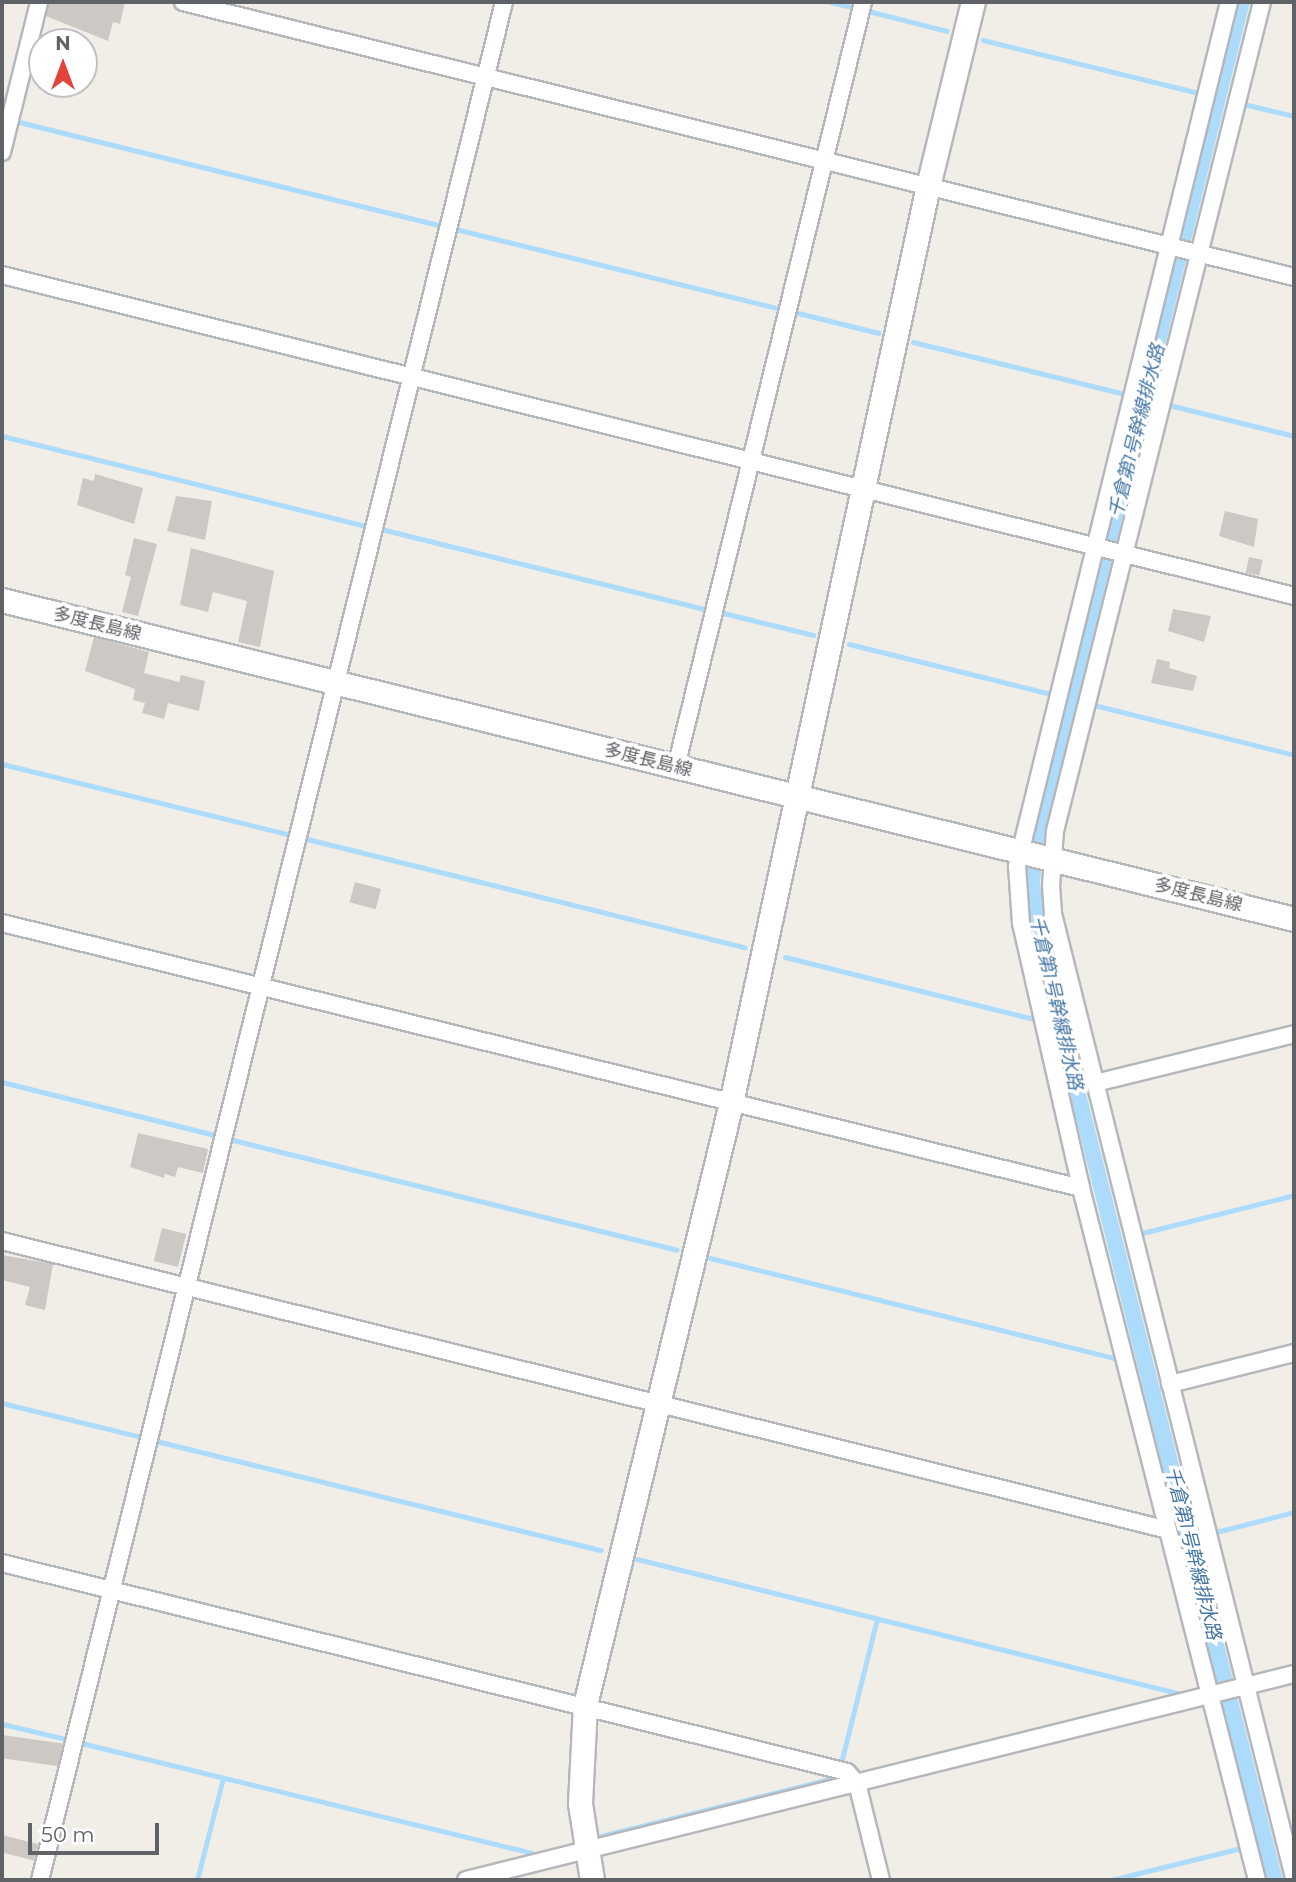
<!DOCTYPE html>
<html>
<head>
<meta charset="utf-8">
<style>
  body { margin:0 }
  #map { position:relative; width:1296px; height:1882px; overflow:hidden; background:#f0eee7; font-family:Montserrat,"Noto Sans JP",sans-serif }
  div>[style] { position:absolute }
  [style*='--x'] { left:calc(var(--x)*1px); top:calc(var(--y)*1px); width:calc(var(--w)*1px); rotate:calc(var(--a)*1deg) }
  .water>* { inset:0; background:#acdbfb }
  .stream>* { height:5px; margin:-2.5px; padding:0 2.5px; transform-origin:2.5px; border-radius:2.5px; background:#acdbfb }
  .building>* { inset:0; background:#ccc9c4; transform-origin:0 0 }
  .roads { filter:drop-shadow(2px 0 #b4b7bb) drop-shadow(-2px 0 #b4b7bb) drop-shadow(0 2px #b4b7bb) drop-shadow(0 -2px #b4b7bb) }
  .street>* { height:16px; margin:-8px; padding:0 8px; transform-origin:8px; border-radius:8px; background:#fff }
  .secondary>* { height:23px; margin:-11.5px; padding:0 11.5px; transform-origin:11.5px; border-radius:11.5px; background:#fff }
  span { translate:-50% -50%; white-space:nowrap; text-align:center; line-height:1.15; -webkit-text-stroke:7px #fff; paint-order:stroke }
  .street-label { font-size:18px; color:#5f6267 }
  .water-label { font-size:19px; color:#4576a5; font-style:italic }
  .frame { position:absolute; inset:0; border:4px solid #5f6267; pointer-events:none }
  .north { position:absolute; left:28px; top:28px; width:70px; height:70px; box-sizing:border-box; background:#fff; border:2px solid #bfc0c2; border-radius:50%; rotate:0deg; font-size:19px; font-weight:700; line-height:28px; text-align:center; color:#5f6267 }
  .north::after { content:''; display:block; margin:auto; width:24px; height:32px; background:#e2443c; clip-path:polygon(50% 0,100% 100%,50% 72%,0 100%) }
  .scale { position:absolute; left:28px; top:1823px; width:131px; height:32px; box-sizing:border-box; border:4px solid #5f6267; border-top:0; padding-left:9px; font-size:21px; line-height:24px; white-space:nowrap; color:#5f6267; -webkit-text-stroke:5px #fff; paint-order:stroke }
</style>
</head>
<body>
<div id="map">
  <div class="water">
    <div style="clip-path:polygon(1236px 2px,1250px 2px,1045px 830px,1040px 882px,1047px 938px,1283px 1880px,1265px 1880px,1030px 933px,1026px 902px,1027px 853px)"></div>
  </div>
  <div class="stream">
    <div style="--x:830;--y:2;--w:27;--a:13"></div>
    <div style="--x:868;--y:11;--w:81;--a:14.2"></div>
    <div style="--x:983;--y:40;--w:222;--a:13.8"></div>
    <div style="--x:1243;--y:104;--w:52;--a:13.2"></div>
    <div style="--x:15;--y:121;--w:438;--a:13.8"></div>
    <div style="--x:455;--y:229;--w:339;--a:13.8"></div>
    <div style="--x:794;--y:312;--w:87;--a:14"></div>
    <div style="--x:913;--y:342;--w:217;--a:13.8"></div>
    <div style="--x:1169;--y:405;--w:129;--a:13.9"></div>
    <div style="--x:2;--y:436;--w:375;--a:13.9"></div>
    <div style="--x:381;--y:529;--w:337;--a:13.9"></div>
    <div style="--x:719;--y:612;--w:97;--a:13.7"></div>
    <div style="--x:849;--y:644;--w:208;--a:13.9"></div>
    <div style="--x:1094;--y:705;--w:206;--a:14"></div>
    <div style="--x:2;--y:764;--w:297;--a:13.8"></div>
    <div style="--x:303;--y:838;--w:455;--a:13.9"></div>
    <div style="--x:785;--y:957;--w:257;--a:14"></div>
    <div style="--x:2;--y:1082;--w:219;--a:14"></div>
    <div style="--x:229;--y:1139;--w:461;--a:13.9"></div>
    <div style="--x:1142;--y:1233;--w:157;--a:-14"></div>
    <div style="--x:710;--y:1258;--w:423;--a:13.9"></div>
    <div style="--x:2;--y:1403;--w:143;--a:13.7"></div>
    <div style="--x:156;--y:1441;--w:458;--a:13.8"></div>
    <div style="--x:1216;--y:1532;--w:81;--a:-14.4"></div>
    <div style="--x:637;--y:1559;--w:561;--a:13.94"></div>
    <div style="--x:1181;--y:1694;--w:22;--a:-16"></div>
    <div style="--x:2;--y:1724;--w:66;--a:13.2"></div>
    <div style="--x:81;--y:1743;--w:464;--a:13.7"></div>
    <div style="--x:841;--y:1763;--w:148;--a:-76"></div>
    <div style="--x:1292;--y:1834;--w:2;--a:0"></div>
    <div style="--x:601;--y:1836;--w:244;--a:-14"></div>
    <div style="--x:197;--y:1880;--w:105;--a:-75.7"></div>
    <div style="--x:1111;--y:1880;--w:134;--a:-13.8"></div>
  </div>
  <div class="building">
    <div style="clip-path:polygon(49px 2px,125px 2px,120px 24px,113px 22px,108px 41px,46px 16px)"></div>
    <div style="clip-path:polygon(95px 474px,143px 488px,134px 524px,77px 505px,83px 478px,94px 481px)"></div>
    <div style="clip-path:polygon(176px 496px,212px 501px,205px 540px,167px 531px)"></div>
    <div style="clip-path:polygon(1225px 511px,1258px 519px,1254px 547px,1219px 536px)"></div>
    <div style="clip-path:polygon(134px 538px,157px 544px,138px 616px,122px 612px,131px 577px,125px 575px)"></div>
    <div style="clip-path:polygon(191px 548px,274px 571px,260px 647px,238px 642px,247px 601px,213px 592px,208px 612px,180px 605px)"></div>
    <div style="left:1249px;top:557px;width:14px;height:16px;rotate:12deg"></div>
    <div style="clip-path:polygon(1173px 609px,1211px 616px,1204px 642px,1168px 631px)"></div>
    <div style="clip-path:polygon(94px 637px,149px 652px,144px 673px,179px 682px,181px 675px,205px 681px,199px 711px,168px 703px,164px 719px,142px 713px,145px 703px,133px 700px,135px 689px,85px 671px)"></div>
    <div style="clip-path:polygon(1157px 659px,1170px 662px,1169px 668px,1197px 676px,1193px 691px,1151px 683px)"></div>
    <div style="left:355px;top:882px;width:27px;height:21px;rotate:15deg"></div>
    <div style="clip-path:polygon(138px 1133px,208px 1149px,203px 1173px,178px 1167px,175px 1177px,165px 1174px,164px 1178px,130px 1167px)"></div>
    <div style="left:162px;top:1228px;width:25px;height:34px;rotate:14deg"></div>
    <div style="clip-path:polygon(2px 1255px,53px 1264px,45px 1310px,25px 1305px,30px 1287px,2px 1280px)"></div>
    <div style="left:2px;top:1735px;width:61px;height:23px;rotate:8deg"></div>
    <div style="left:2px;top:1835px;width:37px;height:17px;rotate:14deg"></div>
  </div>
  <div class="roads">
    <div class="street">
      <div style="--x:183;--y:2;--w:1145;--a:13.9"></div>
      <div style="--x:1229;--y:2;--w:890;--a:103.79"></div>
      <div style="--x:1017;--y:866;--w:57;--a:86"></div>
      <div style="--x:1021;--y:923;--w:272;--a:77.2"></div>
      <div style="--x:1081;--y:1188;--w:714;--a:75.73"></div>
      <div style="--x:1262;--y:2;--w:854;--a:104.02"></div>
      <div style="--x:1055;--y:831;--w:54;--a:94.2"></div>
      <div style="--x:1051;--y:885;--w:29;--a:86"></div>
      <div style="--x:1053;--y:914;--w:994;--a:75.96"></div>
      <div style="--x:2;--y:152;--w:154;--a:-76.1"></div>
      <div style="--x:2;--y:275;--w:1331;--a:13.95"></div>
      <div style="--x:676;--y:767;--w:788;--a:-76.26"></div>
      <div style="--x:2;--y:923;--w:1111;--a:13.8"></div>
      <div style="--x:1095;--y:1083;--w:205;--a:-13.8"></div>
      <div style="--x:2;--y:1241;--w:1201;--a:13.92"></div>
      <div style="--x:1170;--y:1384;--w:128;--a:-14"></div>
      <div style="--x:2;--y:1563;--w:870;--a:13.89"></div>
      <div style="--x:847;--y:1772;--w:15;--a:48"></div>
      <div style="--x:857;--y:1783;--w:100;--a:76.1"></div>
      <div style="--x:40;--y:1880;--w:1934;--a:-76.12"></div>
      <div style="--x:466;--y:1880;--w:853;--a:-13.97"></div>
    </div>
    <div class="secondary">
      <div style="--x:2;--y:600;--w:1331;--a:13.87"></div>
      <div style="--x:592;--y:1880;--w:78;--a:-98.9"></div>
      <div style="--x:580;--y:1803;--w:98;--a:-87.1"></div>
      <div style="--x:585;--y:1705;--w:619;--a:-76.37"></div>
      <div style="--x:731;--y:1103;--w:938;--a:-77.88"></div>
      <div style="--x:928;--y:186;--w:189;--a:-76.3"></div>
    </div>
  </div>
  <div class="street-label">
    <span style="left:97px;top:624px;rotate:14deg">多度長島線</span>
    <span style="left:648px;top:760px;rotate:14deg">多度長島線</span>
    <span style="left:1198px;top:895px;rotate:14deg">多度長島線</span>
  </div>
  <div class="water-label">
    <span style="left:1137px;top:431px;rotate:-76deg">千倉第1号幹線排水路</span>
    <span style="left:1056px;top:1003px;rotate:77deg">千倉第1号幹線排水路</span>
    <span style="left:1193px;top:1553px;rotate:76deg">千倉第1号幹線排水路</span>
  </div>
  <div class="frame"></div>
  <div class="north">N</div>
  <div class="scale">50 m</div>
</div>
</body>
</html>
